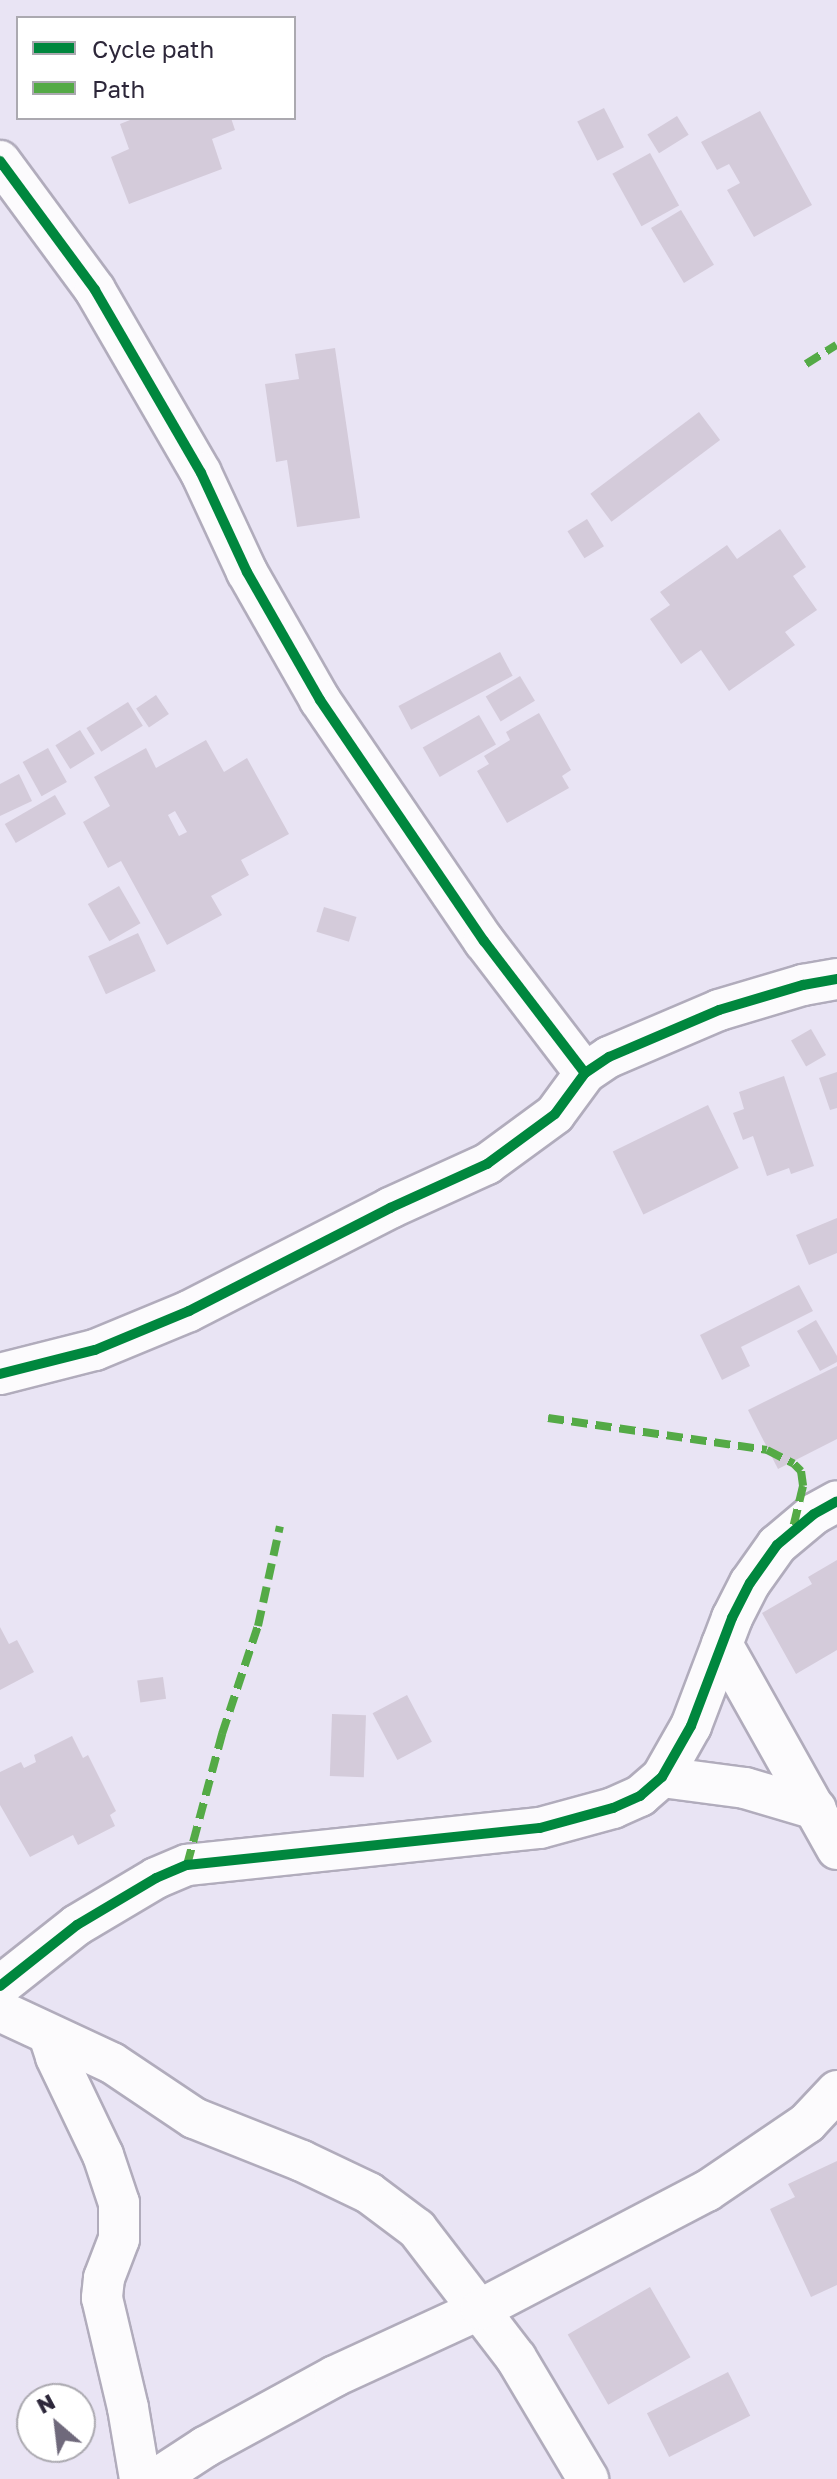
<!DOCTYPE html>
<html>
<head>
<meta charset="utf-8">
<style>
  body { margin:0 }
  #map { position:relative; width:837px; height:2479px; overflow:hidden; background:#e9e4f4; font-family:"Golos Text",sans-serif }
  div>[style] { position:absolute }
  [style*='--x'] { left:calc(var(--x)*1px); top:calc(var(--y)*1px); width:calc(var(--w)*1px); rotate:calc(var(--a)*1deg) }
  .building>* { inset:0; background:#d4cbda; transform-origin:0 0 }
  .roads { filter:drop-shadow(2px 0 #b1acbc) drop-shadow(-2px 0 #b1acbc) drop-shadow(0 2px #b1acbc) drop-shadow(0 -2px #b1acbc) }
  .minor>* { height:40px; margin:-20px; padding:0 20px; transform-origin:20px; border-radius:20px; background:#fcfbfd }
  .quiet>* { height:8px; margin-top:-4px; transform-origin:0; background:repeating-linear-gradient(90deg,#54aa46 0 16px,transparent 0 24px) }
  .cycleway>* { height:10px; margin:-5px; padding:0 5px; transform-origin:5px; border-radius:5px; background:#00873e }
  span { translate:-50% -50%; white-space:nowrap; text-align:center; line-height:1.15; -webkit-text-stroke:6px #fff; paint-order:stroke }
  .legend { position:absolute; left:16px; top:16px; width:280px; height:104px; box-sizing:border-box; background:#fff; border:2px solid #aba9b0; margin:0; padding:10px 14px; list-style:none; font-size:24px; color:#2d273a }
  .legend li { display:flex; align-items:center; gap:16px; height:40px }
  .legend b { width:40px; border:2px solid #aba9b0 }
  .north { position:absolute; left:16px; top:2383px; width:80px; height:80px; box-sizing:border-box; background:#fff; border:2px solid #aba9b0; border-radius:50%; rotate:332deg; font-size:22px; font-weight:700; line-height:32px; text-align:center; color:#2d273a }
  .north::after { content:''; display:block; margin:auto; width:28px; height:36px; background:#6f697b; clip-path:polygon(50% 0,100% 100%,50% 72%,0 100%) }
</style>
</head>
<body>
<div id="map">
  <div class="building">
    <div style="left:604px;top:108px;width:44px;height:30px;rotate:63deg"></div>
    <div style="clip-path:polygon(760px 111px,812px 205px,754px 237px,727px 190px,740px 183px,729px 164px,717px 170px,701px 142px)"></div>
    <div style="left:677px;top:116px;width:22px;height:35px;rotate:58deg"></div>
    <div style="clip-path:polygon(135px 118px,231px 118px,235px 130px,212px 139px,222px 169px,129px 204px,111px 157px,129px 149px,120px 124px)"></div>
    <div style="left:650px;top:153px;width:60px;height:43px;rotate:61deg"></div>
    <div style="left:681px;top:210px;width:64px;height:35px;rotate:59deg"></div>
    <div style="clip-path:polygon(335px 348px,360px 518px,297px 527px,287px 460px,276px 462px,265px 384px,299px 379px,295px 354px)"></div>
    <div style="left:699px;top:412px;width:35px;height:136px;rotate:53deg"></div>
    <div style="left:587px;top:519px;width:32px;height:23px;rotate:58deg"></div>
    <div style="clip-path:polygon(780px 529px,806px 567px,793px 576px,817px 610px,785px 632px,795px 645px,729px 691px,701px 650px,681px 664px,650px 619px,670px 605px,660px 592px,727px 545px,737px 559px)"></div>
    <div style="left:500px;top:652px;width:27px;height:115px;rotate:62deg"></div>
    <div style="left:520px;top:676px;width:29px;height:40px;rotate:59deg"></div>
    <div style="left:156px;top:695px;width:23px;height:24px;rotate:56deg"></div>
    <div style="left:128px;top:702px;width:28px;height:49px;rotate:58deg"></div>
    <div style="clip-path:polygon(539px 713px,571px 770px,562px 776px,569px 788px,507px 823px,477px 771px,489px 764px,484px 756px,510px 740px,506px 732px)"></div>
    <div style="left:479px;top:715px;width:34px;height:65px;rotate:60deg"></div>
    <div style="left:80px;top:730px;width:28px;height:29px;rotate:58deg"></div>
    <div style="clip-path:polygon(evenodd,206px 740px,224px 772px,247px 758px,289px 834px,241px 860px,249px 875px,211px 896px,222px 915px,167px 945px,121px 861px,108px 868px,83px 822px,110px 806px,94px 777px,146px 748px,156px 768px,206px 740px,175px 811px,187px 832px,179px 836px,168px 815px,175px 811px)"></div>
    <div style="left:48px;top:748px;width:39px;height:29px;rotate:61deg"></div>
    <div style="clip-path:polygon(19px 774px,32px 801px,0 816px,0 784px)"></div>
    <div style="left:55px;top:795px;width:22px;height:58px;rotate:60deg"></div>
    <div style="left:119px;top:886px;width:43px;height:36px;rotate:60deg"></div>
    <div style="left:324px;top:907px;width:34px;height:26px;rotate:17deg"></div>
    <div style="left:138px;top:933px;width:42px;height:55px;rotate:65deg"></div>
    <div style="left:811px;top:1029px;width:30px;height:23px;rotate:60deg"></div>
    <div style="clip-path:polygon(837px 1072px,837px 1108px,830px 1110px,819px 1078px)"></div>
    <div style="clip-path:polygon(784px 1076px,814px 1166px,791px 1174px,789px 1168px,767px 1176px,753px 1136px,743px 1140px,733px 1113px,744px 1109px,739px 1092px)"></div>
    <div style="left:708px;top:1105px;width:70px;height:106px;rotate:64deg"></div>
    <div style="clip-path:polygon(837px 1218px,837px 1253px,809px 1265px,796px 1235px)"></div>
    <div style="clip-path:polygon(799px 1285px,813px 1311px,741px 1347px,750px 1366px,722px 1380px,700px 1335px)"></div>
    <div style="clip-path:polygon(816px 1320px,837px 1356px,837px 1362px,820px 1371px,797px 1331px)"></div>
    <div style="clip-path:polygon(837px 1366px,837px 1439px,778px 1469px,748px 1410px)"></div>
    <div style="clip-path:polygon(837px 1560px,837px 1650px,796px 1674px,762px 1613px,812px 1584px,808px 1577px)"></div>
    <div style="clip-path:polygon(0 1627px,9px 1644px,17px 1640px,34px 1672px,0 1690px)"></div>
    <div style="left:163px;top:1677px;width:22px;height:26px;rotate:82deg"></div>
    <div style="left:407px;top:1695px;width:53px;height:39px;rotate:62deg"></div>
    <div style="left:332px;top:1714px;width:34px;height:62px;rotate:2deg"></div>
    <div style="clip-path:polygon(72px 1736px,83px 1758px,88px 1755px,116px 1811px,110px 1815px,115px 1826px,78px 1845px,73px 1835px,30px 1857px,0 1805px,0 1772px,21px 1762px,24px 1768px,36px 1762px,34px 1755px)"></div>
    <div style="clip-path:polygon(837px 2161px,837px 2285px,811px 2297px,770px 2209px,795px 2197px,788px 2184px)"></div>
    <div style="left:650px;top:2287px;width:81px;height:95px;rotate:60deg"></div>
    <div style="left:728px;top:2372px;width:49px;height:91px;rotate:63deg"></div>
  </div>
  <div class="roads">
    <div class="minor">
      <div style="--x:0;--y:161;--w:160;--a:53.6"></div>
      <div style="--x:95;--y:290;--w:211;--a:59.9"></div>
      <div style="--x:201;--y:473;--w:109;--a:65.1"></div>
      <div style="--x:247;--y:572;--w:147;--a:60.3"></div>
      <div style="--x:320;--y:700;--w:292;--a:55.8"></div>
      <div style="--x:484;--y:941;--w:166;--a:52.6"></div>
      <div style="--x:0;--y:1374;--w:98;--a:-14.2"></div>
      <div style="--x:95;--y:1350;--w:102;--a:-22.5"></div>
      <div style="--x:189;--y:1311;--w:226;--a:-27.1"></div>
      <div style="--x:390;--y:1208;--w:107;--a:-24.4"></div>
      <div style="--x:487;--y:1164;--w:84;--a:-36.3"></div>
      <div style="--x:555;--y:1114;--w:51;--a:-53.8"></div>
      <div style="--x:585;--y:1073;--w:29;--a:-34"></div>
      <div style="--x:609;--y:1057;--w:120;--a:-23.1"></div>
      <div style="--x:719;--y:1010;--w:88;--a:-16.6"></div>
      <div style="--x:803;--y:985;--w:35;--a:-10"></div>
      <div style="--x:722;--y:1644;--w:235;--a:60.7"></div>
      <div style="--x:662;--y:1777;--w:84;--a:7.5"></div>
      <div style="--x:745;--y:1788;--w:74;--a:16.5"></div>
      <div style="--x:0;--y:1986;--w:98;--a:-38.4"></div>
      <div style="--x:77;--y:1925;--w:92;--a:-30.7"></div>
      <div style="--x:156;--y:1878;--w:34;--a:-23"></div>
      <div style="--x:187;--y:1865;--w:355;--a:-6"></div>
      <div style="--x:540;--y:1828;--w:76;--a:-15.3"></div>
      <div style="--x:613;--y:1808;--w:30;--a:-24"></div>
      <div style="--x:640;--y:1796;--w:29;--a:-41"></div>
      <div style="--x:662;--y:1777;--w:59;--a:-60.4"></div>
      <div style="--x:691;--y:1726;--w:116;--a:-69.2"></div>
      <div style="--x:732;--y:1618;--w:39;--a:-63"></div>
      <div style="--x:750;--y:1583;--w:47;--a:-54.6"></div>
      <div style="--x:777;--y:1545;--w:48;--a:-40"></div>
      <div style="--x:814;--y:1514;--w:26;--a:-29"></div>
      <div style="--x:0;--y:2011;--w:123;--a:24.9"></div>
      <div style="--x:112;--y:2063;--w:99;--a:33.9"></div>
      <div style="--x:194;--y:2118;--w:116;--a:21.7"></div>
      <div style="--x:302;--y:2161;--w:74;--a:25.5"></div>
      <div style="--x:369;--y:2193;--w:60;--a:36.9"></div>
      <div style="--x:417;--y:2229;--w:163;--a:52.5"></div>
      <div style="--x:516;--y:2358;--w:141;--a:59.2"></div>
      <div style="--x:49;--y:2035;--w:23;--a:72"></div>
      <div style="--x:56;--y:2057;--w:109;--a:64.4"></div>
      <div style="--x:103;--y:2155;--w:51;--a:71.6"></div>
      <div style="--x:119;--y:2203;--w:36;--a:90"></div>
      <div style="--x:119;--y:2239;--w:42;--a:111"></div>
      <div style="--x:104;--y:2278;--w:20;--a:96"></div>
      <div style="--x:102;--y:2298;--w:113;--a:76.7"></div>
      <div style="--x:128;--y:2408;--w:72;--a:80.4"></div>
      <div style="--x:156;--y:2479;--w:59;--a:-33.1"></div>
      <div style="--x:205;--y:2447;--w:148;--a:-28.6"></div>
      <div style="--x:335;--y:2376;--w:161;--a:-24.7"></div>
      <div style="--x:481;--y:2309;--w:255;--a:-27.6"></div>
      <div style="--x:707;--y:2191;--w:121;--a:-34.2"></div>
      <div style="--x:807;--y:2123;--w:44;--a:-46.8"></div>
    </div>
  </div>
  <div class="quiet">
    <div style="--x:806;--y:364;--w:36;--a:-32"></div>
    <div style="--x:548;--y:1418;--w:221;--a:8.3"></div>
    <div style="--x:767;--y:1450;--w:30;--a:27"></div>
    <div style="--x:794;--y:1464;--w:10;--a:45"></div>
    <div style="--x:801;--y:1471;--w:15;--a:82"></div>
    <div style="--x:803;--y:1486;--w:47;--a:103.4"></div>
    <div style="--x:187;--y:1865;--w:136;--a:-75"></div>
    <div style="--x:222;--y:1734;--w:114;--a:-71.6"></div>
    <div style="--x:258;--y:1626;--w:102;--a:-77.6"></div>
  </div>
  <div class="cycleway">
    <div style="--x:0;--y:161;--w:160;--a:53.6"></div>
    <div style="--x:95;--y:290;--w:211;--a:59.9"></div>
    <div style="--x:201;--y:473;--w:109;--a:65.1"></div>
    <div style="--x:247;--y:572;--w:147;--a:60.3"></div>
    <div style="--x:320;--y:700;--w:292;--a:55.8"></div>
    <div style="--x:484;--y:941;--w:166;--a:52.6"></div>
    <div style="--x:0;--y:1374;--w:98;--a:-14.2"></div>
    <div style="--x:95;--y:1350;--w:102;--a:-22.5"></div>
    <div style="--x:189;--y:1311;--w:226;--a:-27.1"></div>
    <div style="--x:390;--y:1208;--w:107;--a:-24.4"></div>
    <div style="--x:487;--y:1164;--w:84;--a:-36.3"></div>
    <div style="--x:555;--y:1114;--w:51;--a:-53.8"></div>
    <div style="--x:585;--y:1073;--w:29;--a:-34"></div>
    <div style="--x:609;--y:1057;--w:120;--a:-23.1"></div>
    <div style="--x:719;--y:1010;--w:88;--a:-16.6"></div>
    <div style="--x:803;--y:985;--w:35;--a:-10"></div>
    <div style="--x:0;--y:1986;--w:98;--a:-38.4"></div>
    <div style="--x:77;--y:1925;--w:92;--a:-30.7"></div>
    <div style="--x:156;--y:1878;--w:34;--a:-23"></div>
    <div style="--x:187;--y:1865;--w:355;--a:-6"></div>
    <div style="--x:540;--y:1828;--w:76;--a:-15.3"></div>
    <div style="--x:613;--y:1808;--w:30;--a:-24"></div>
    <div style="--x:640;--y:1796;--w:29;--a:-41"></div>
    <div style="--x:662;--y:1777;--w:59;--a:-60.4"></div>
    <div style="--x:691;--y:1726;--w:116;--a:-69.2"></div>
    <div style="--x:732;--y:1618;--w:39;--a:-63"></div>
    <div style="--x:750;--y:1583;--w:47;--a:-54.6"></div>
    <div style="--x:777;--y:1545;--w:48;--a:-40"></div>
    <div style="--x:814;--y:1514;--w:26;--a:-29"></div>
  </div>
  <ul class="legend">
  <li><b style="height:10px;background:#00873e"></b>Cycle path</li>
  <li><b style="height:10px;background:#54aa46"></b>Path</li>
  </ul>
  <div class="north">N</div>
</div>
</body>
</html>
